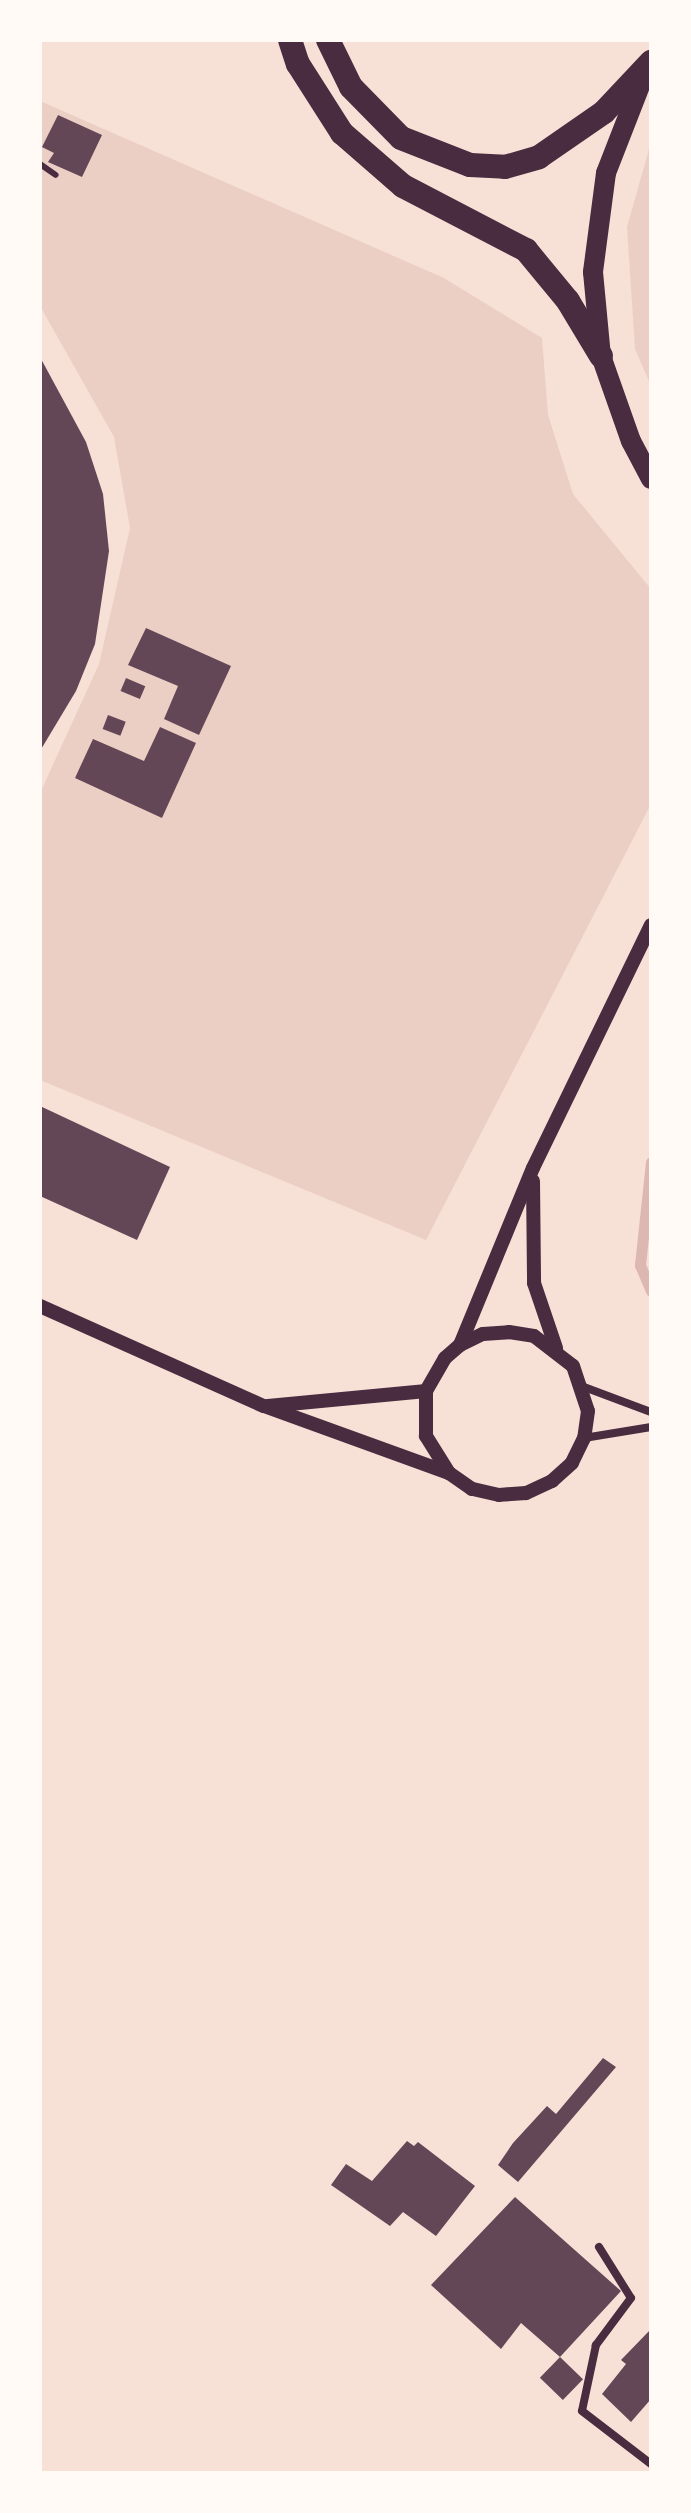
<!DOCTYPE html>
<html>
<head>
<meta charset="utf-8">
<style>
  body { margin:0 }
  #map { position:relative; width:691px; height:2513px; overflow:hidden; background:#f7e1d7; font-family:"Playfair Display",serif }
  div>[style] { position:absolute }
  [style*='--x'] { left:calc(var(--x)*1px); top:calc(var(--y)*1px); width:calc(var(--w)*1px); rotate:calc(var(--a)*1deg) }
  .green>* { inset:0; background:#ebcfc5 }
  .stream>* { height:11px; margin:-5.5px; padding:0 5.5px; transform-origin:5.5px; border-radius:5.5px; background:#dcb8b0 }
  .building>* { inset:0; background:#644757; transform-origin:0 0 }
  .service>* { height:6px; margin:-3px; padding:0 3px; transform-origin:3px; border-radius:3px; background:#4a2c40 }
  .minor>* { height:8px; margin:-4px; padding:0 4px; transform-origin:4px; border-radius:4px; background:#4a2c40 }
  .tertiary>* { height:14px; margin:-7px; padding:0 7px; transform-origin:7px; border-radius:7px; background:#4a2c40 }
  .primary>* { height:20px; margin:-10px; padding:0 10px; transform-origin:10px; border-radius:10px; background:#4a2c40 }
  .motorway>* { height:24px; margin:-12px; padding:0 12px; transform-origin:12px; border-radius:12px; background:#4a2c40 }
  span { translate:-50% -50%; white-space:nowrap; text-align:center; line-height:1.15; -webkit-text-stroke:6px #fffaf5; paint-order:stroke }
  .frame { position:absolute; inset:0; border:42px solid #fffaf5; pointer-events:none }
</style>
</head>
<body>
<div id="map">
  <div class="green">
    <div style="clip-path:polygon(40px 101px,444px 278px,542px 338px,548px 415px,573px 494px,651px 589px,651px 804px,426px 1240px,40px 1080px,40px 793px,99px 664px,130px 528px,114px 437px,40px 306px)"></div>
    <div style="clip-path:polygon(651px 142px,651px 386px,635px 349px,627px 227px)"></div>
  </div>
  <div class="stream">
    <div style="--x:651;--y:1162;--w:104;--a:96.1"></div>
    <div style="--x:640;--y:1265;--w:28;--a:67"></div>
  </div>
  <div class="building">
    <div style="clip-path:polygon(58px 115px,102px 135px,82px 177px,48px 162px,54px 153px,42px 147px)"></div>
    <div style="clip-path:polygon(40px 357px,86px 442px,103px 494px,109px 551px,95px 644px,76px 691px,40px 751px)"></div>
    <div style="clip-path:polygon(146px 628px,231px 666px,199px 735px,164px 719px,178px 686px,128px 665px)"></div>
    <div style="left:126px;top:678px;width:21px;height:14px;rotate:23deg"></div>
    <div style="left:108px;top:715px;width:19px;height:15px;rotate:21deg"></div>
    <div style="clip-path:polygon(160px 727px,196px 743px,162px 818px,75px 778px,93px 739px,144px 761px)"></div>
    <div style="clip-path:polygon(40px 1106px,170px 1167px,137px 1240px,40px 1196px)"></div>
    <div style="clip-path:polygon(603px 2058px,616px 2067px,518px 2182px,498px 2165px,513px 2143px,547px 2106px,556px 2114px)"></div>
    <div style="clip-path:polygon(407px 2141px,414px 2146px,418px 2142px,475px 2186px,436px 2236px,403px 2212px,390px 2226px,331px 2185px,346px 2164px,372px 2181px)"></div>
    <div style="clip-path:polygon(515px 2197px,621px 2291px,560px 2357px,521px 2323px,501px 2349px,431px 2285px)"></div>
    <div style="clip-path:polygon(651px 2329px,651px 2399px,631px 2422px,602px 2394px,626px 2364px,621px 2360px)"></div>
    <div style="left:560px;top:2357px;width:32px;height:29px;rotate:44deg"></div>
  </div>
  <div class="service">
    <div style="--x:40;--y:164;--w:19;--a:35"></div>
  </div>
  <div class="minor">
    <div style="--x:584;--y:1387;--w:72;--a:20.5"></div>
    <div style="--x:584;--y:1438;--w:68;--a:-9.3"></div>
    <div style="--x:599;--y:2247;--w:60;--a:57.9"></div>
    <div style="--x:631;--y:2298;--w:59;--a:126.7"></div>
    <div style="--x:596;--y:2345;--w:67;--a:102"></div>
    <div style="--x:582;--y:2411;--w:87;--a:37.5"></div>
  </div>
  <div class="tertiary">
    <div style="--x:533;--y:1181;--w:102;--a:89.4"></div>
    <div style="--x:534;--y:1283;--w:69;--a:71.3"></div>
    <div style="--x:40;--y:1306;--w:245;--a:24.1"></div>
    <div style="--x:264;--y:1406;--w:197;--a:19.9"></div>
    <div style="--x:460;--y:1345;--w:25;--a:-26"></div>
    <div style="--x:483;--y:1334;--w:26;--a:-4"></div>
    <div style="--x:509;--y:1332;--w:25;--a:9"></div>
    <div style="--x:534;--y:1336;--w:49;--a:37.6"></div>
    <div style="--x:573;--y:1366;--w:47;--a:71.6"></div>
    <div style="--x:588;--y:1411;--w:27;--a:98"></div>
    <div style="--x:584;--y:1438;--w:28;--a:116"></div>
    <div style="--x:572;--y:1463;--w:27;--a:138"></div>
    <div style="--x:552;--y:1481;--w:29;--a:155"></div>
    <div style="--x:526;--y:1493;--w:27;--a:176"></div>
    <div style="--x:499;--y:1495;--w:28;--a:-167"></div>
    <div style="--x:472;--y:1489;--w:28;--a:-145"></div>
    <div style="--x:449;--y:1473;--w:44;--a:-121.9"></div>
    <div style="--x:426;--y:1436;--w:45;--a:-90"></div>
    <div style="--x:426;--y:1391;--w:38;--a:-60"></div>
    <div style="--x:445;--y:1358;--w:20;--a:-41"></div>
    <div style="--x:460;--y:1345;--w:191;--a:-67.6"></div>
    <div style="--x:533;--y:1168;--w:270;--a:-64.1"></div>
    <div style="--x:268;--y:1406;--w:159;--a:-5.4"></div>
  </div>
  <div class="primary">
    <div style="--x:643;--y:78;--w:102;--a:111.3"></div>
    <div style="--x:606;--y:173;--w:100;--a:97.5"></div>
    <div style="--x:593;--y:272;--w:84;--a:84.6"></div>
    <div style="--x:601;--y:356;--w:90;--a:70.6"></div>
    <div style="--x:631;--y:441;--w:43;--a:62.2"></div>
  </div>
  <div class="motorway">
    <div style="--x:290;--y:40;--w:25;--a:72"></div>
    <div style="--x:298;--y:64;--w:82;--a:57.5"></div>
    <div style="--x:342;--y:133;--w:81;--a:41"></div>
    <div style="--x:403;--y:186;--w:139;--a:27.5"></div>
    <div style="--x:526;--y:250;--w:66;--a:50.5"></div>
    <div style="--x:568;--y:301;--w:64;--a:59"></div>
    <div style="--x:328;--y:40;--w:52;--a:63.9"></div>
    <div style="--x:351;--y:87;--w:71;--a:45.6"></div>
    <div style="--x:401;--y:138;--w:74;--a:21.4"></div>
    <div style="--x:470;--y:165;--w:35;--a:3"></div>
    <div style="--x:505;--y:167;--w:35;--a:-16"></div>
    <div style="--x:539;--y:157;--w:79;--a:-34.7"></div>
    <div style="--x:604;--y:112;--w:69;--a:-46.8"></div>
  </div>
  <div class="frame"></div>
</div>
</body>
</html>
